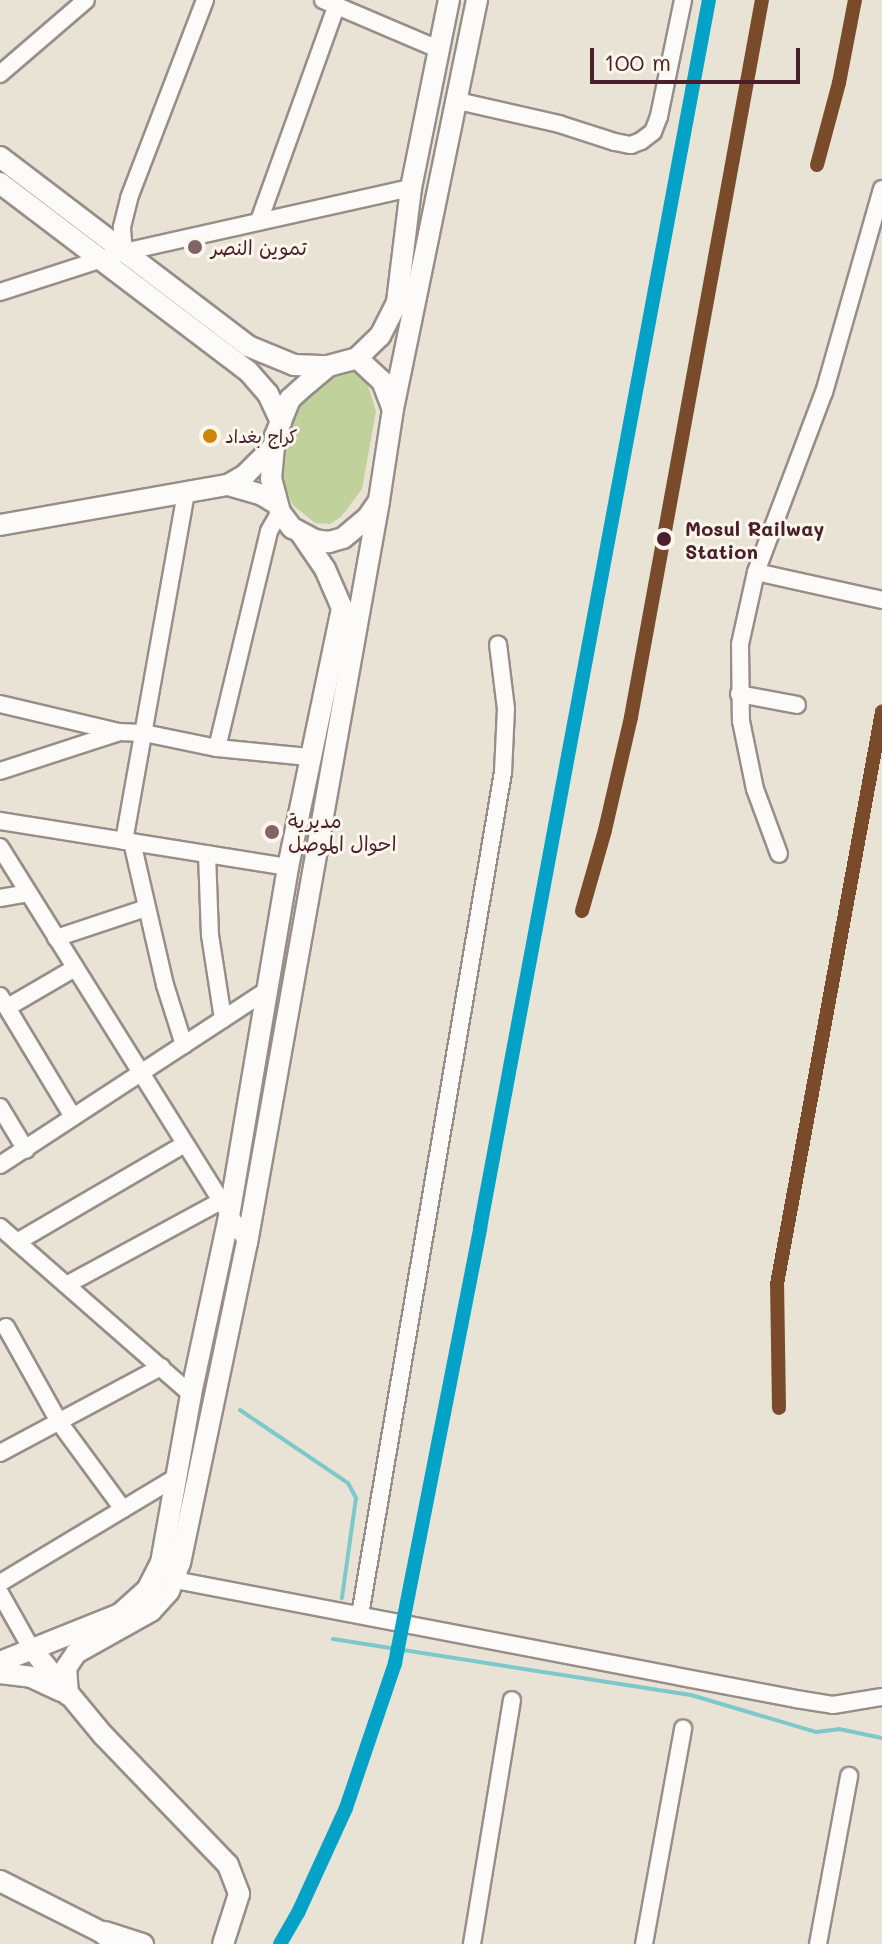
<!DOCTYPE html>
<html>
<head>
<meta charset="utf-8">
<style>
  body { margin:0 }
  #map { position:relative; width:882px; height:1944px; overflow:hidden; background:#e8e3d4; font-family:Mali,"Playpen Sans Arabic",sans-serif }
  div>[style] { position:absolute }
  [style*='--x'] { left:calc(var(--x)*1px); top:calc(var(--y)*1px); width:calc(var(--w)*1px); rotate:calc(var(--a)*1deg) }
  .green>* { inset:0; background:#c0d19b }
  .stream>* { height:4px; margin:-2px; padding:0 2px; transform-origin:2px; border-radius:2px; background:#7dc8ca }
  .roads { filter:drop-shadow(2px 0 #988e89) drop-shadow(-2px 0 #988e89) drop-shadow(0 2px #988e89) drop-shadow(0 -2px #988e89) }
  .minor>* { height:16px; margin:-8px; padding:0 8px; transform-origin:8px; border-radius:8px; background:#fcfbf9 }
  .major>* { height:20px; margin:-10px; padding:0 10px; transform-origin:10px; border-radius:10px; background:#fcfbf9 }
  .rail-1>* { height:14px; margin:-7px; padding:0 7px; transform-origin:7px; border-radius:7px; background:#04a2c6 }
  .rail-2>* { height:14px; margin:-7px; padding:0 7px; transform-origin:7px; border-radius:7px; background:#7a4b2a }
  .dots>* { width:22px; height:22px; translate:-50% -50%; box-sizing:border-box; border:4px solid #fbf7ec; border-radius:50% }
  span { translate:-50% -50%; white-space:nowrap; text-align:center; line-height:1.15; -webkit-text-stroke:6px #fbf7ec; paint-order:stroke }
  .bus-label { font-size:18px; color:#4a1f2b }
  .left { translate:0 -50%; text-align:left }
  .poi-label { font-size:20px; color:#4a1f2b }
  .stop-label { font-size:20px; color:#4a1f2b; font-weight:700 }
  .scale { position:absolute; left:590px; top:48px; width:210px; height:36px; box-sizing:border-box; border:4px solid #4a1f2b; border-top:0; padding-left:10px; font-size:24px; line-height:28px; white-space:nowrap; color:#4a1f2b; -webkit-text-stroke:6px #fbf7ec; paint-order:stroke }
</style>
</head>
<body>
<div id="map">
  <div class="green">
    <div style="clip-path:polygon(351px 369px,367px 383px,376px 411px,362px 489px,341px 517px,330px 524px,315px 523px,293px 505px,285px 488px,281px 466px,283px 440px,299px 401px,329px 375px)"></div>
  </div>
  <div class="stream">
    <div style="--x:240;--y:1410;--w:130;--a:34.1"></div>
    <div style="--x:348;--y:1483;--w:17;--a:62"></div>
    <div style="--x:356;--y:1498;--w:101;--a:98"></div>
    <div style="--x:333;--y:1639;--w:362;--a:8.9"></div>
    <div style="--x:691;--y:1695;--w:130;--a:16.5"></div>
    <div style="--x:816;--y:1732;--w:23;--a:-7"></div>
    <div style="--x:839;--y:1729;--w:44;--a:11.8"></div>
  </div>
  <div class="roads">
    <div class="minor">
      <div style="--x:323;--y:0;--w:125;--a:23.1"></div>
      <div style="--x:0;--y:74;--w:113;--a:-40.7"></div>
      <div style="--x:458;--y:101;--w:104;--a:12.8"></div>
      <div style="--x:559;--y:124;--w:59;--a:17.8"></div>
      <div style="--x:615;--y:142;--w:16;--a:11"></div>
      <div style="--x:631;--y:145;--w:11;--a:-22"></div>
      <div style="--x:641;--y:141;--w:15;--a:-37"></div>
      <div style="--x:653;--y:132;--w:17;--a:-69"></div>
      <div style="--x:659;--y:116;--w:118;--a:-78.3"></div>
      <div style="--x:882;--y:189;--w:211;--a:105.9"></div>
      <div style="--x:824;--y:392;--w:192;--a:110.7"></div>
      <div style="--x:756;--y:572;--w:129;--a:12.5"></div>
      <div style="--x:259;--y:221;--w:227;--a:-70.2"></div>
      <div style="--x:124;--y:252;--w:25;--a:-95"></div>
      <div style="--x:122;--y:227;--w:30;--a:-76"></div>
      <div style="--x:129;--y:198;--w:212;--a:-69"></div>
      <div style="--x:0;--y:292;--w:130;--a:-17.9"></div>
      <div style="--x:124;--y:252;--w:294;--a:-12.6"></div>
      <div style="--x:756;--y:572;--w:74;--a:102.5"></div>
      <div style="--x:740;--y:644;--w:77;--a:89.3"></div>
      <div style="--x:741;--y:721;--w:69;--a:78.4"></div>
      <div style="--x:755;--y:789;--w:69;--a:69.7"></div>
      <div style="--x:739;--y:694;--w:59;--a:10.7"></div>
      <div style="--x:0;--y:704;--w:121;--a:13.3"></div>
      <div style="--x:118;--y:732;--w:26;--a:2"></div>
      <div style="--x:144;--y:733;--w:75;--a:11.6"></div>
      <div style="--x:217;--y:748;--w:92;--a:5.6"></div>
      <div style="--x:217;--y:748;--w:223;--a:-76.5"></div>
      <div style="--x:269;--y:531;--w:22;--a:-60"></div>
      <div style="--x:0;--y:771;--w:123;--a:-18"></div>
      <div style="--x:0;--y:821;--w:292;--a:9.1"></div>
      <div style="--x:124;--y:841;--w:352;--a:-79.9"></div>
      <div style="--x:132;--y:842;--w:147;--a:77"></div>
      <div style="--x:165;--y:985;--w:63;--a:72.4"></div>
      <div style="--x:0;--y:847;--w:467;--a:58"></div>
      <div style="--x:207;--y:854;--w:81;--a:87.9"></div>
      <div style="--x:210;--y:935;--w:85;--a:81.2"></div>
      <div style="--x:0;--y:898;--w:27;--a:-10"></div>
      <div style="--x:56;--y:938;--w:95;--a:-18.4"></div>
      <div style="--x:0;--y:996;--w:141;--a:58.9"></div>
      <div style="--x:8;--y:1007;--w:78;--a:-30.2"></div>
      <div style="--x:0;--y:1107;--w:50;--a:58.8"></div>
      <div style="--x:0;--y:1165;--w:321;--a:-33.2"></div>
      <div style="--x:0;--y:1227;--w:254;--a:41.2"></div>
      <div style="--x:17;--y:1242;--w:192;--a:-30.3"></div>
      <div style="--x:68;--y:1284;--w:172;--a:-28.5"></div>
      <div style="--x:6;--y:1327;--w:109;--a:60.8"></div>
      <div style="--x:59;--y:1422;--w:108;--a:53.7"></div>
      <div style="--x:0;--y:1453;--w:183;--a:-28.1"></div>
      <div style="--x:175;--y:1580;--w:632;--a:10.85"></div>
      <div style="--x:796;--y:1699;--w:37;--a:9"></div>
      <div style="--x:833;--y:1705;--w:50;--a:-9.3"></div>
      <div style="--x:0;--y:1583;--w:208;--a:-31"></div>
      <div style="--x:0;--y:1593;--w:63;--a:60.6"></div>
      <div style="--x:360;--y:1615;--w:855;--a:-80.37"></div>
      <div style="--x:503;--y:772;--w:63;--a:-87.3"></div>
      <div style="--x:506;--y:709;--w:65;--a:-97"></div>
      <div style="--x:472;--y:1944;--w:247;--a:-80.7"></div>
      <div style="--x:644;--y:1944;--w:219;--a:-79.7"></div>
      <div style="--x:818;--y:1944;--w:171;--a:-79.5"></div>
    </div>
    <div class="major">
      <div style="--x:0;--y:157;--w:312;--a:37.3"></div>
      <div style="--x:248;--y:346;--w:50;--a:22.4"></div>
      <div style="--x:294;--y:365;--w:34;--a:2"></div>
      <div style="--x:0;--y:183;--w:311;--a:37.2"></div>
      <div style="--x:248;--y:371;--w:30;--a:49"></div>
      <div style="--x:268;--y:394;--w:31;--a:65"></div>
      <div style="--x:357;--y:358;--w:34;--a:43"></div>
      <div style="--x:382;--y:381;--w:30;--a:69"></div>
      <div style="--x:393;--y:409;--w:93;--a:98.7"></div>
      <div style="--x:379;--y:501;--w:21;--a:125"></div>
      <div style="--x:367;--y:518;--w:31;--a:140"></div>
      <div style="--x:343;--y:538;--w:15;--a:164"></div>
      <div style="--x:329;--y:542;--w:14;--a:-172"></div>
      <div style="--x:315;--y:540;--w:26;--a:-152"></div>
      <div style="--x:292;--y:528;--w:20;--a:-127"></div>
      <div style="--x:280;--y:512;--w:34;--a:-105"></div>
      <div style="--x:271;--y:479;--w:43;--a:-84.7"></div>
      <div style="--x:275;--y:436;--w:40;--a:-68"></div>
      <div style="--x:290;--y:399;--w:24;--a:-42"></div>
      <div style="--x:308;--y:383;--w:26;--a:-40"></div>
      <div style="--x:328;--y:366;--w:30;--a:-15"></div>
      <div style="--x:357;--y:358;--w:32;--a:-44"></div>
      <div style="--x:380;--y:336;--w:38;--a:-63"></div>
      <div style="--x:397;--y:302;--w:115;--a:-83"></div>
      <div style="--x:411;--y:188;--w:192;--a:-78.6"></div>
      <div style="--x:393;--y:409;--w:418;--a:-78.4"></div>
      <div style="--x:228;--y:485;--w:35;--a:16"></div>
      <div style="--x:262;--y:495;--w:17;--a:31"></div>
      <div style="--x:0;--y:525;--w:231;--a:-10"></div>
      <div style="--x:228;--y:485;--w:20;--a:-30"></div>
      <div style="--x:245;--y:475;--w:40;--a:-45"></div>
      <div style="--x:31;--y:1648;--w:113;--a:50.4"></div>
      <div style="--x:103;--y:1735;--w:180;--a:46.1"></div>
      <div style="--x:228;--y:1865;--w:31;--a:69"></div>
      <div style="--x:239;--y:1894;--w:52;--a:107.7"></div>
      <div style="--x:0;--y:1662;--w:129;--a:-21.8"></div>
      <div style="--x:120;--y:1614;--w:36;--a:-42"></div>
      <div style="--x:147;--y:1590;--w:30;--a:-63"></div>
      <div style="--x:161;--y:1563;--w:172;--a:-79.9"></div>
      <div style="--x:191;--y:1394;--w:182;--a:-77.9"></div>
      <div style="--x:229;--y:1216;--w:354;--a:-80.4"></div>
      <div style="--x:288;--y:867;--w:265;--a:-78.2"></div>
      <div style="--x:342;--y:608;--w:43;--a:-113.6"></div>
      <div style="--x:325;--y:569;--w:41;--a:-124.1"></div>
      <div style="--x:0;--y:1673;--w:31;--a:7"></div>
      <div style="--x:31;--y:1677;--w:33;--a:25"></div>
      <div style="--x:68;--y:1695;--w:27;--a:-94"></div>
      <div style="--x:66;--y:1668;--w:18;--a:-56"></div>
      <div style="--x:76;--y:1653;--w:86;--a:-29.2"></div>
      <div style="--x:151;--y:1611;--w:27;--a:-48"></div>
      <div style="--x:169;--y:1591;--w:30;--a:-69"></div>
      <div style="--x:180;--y:1563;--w:327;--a:-78.2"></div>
      <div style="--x:247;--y:1243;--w:754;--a:-79.91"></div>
      <div style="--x:0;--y:1881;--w:113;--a:26.8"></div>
      <div style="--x:101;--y:1932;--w:19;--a:39"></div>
      <div style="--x:105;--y:1932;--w:40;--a:18"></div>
    </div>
  </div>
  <div class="rail-1">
    <div style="--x:280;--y:1944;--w:36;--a:-60"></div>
    <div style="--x:298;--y:1913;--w:115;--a:-65.4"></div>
    <div style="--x:346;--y:1808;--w:153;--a:-71.3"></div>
    <div style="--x:395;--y:1663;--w:443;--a:-78.9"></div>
    <div style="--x:480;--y:1228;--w:1249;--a:-79.44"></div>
  </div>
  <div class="rail-2">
    <div style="--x:817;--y:165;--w:85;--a:-75"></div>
    <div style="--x:839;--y:83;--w:85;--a:-79.1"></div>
    <div style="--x:582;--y:911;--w:84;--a:-74.1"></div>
    <div style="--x:605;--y:830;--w:116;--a:-77"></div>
    <div style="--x:631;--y:717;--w:729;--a:-79.65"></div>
    <div style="--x:779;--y:1408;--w:124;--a:-90.9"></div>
    <div style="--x:777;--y:1284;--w:582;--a:-79.6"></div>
  </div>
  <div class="dots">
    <div style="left:195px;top:247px;background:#816466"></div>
    <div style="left:210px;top:436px;background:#cc840b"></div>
    <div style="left:664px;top:539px;background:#4a1f2b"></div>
    <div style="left:272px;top:832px;background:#816466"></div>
  </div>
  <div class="bus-label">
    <span class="left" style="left:225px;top:436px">كراج بغداد</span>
  </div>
  <div class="poi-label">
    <span class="left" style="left:211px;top:247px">تموين النصر</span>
    <span class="left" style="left:288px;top:832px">مديرية<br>احوال الموصل</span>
  </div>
  <div class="stop-label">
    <span class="left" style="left:685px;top:540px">Mosul Railway<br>Station</span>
  </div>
  <div class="scale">100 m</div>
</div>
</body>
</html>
